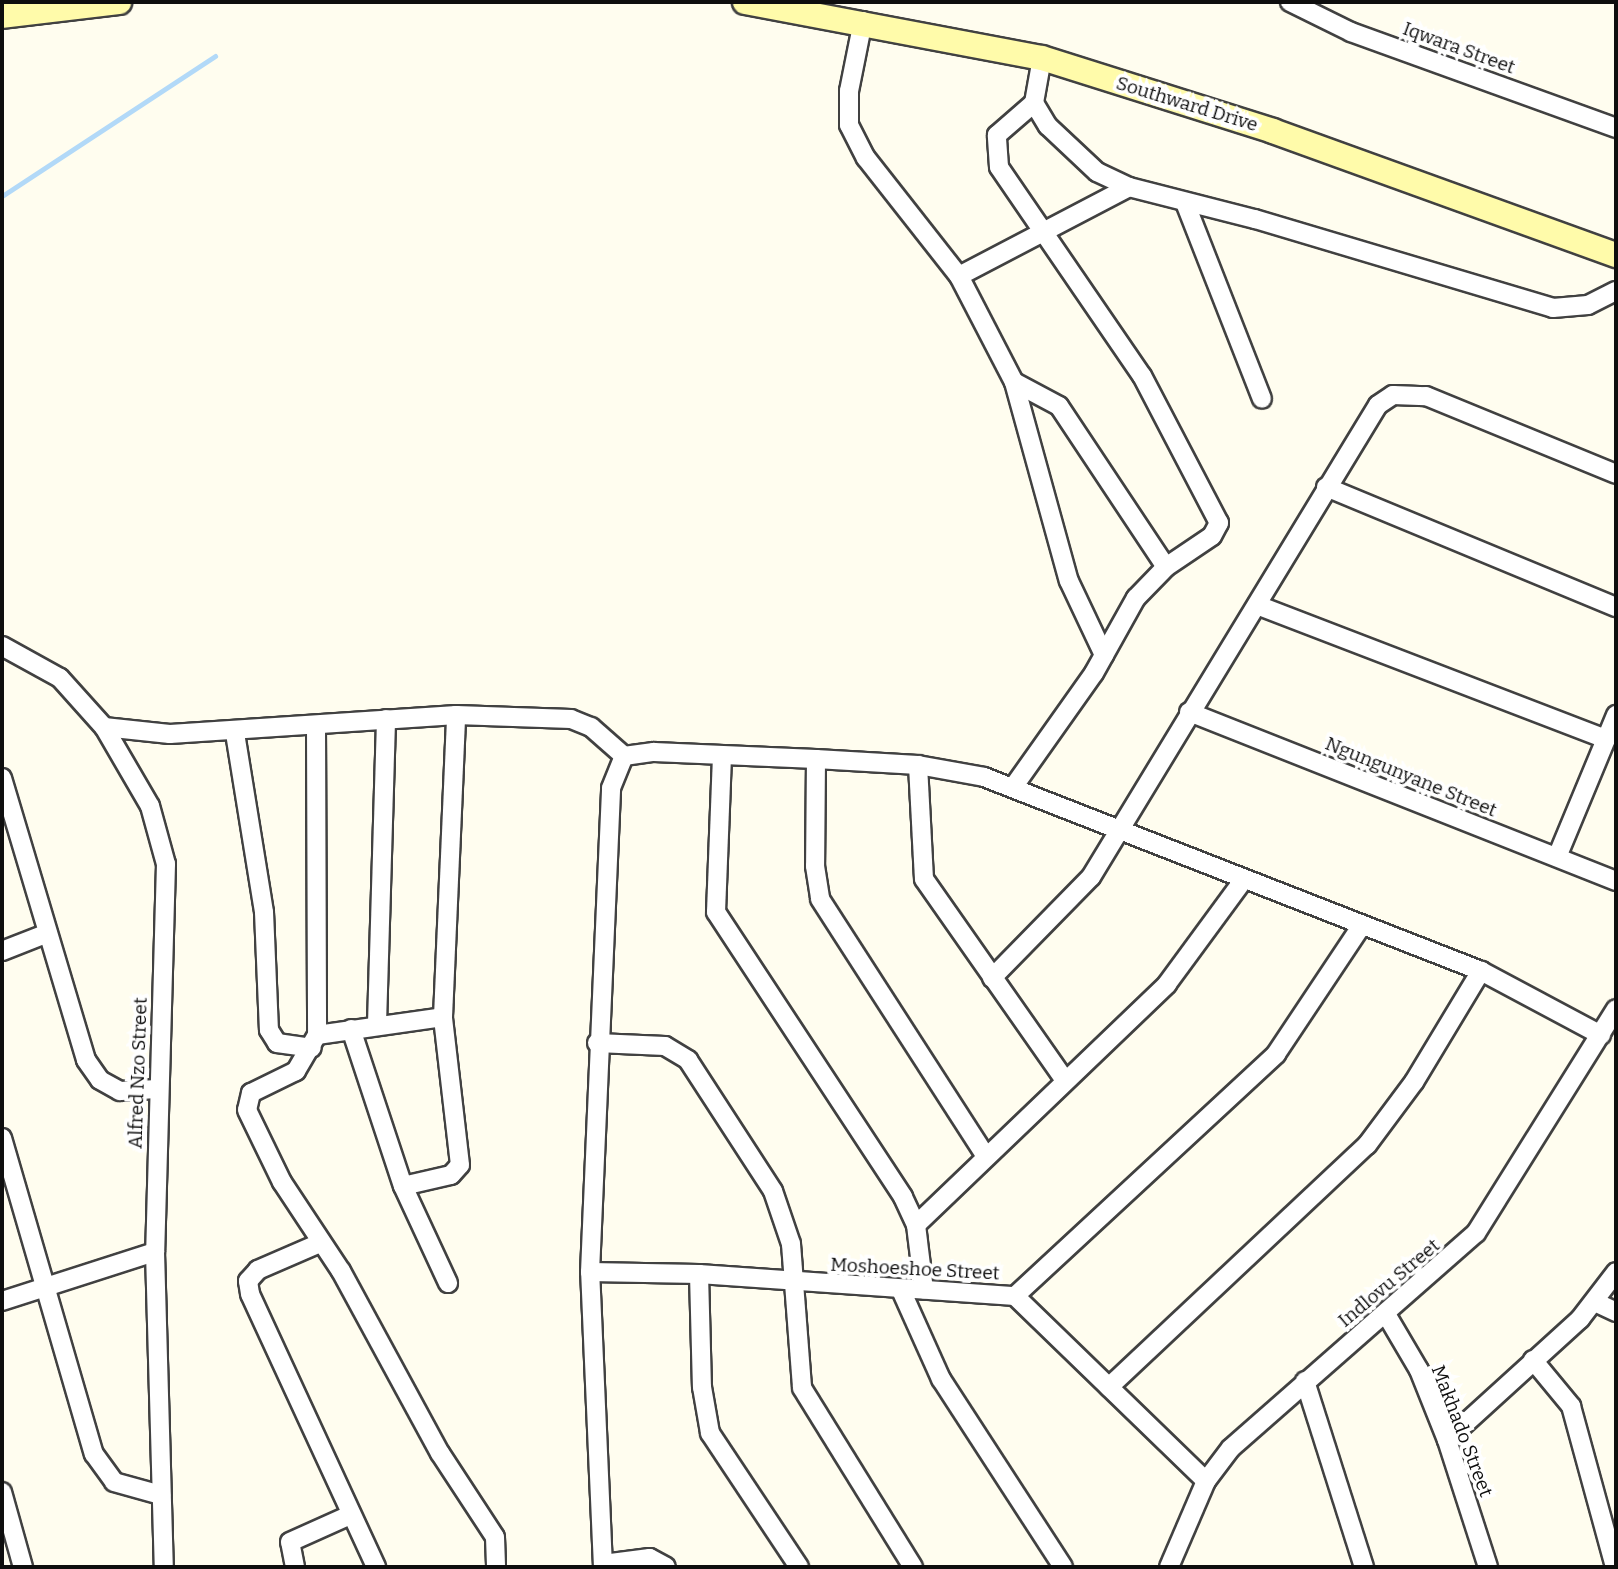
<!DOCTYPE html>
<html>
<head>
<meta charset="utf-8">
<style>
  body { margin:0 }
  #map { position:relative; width:1618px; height:1569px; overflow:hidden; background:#fffdef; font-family:Bitter,serif }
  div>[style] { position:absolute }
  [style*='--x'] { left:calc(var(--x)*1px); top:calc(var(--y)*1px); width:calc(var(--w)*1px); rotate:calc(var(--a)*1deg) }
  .stream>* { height:5px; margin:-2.5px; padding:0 2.5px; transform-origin:2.5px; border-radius:2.5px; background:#b2d9f8 }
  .roads { filter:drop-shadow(2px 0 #414141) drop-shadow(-2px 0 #414141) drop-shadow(0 2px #414141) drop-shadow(0 -2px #414141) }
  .minor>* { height:18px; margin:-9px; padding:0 9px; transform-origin:9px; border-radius:9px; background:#fff }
  .secondary>* { height:24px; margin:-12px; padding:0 12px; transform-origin:12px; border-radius:12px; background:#fffbaa }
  span { translate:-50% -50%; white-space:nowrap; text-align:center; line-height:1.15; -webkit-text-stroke:7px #fff; paint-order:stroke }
  .street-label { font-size:19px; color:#0e0e0e }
  .frame { position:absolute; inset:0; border:4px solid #0e0e0e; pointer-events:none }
</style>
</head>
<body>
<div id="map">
  <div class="stream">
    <div style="--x:2;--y:196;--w:255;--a:-33.3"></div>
  </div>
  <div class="roads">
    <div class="minor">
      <div style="--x:1290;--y:2;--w:68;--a:26.2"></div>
      <div style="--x:1351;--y:32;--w:282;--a:19.9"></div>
      <div style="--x:863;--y:21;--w:71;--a:101.3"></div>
      <div style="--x:849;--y:91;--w:34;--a:90"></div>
      <div style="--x:849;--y:125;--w:37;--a:63"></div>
      <div style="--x:866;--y:158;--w:150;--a:51.8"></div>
      <div style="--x:959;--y:276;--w:119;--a:62.6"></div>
      <div style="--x:1014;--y:382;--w:206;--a:74.6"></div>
      <div style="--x:1069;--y:581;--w:82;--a:64.7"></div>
      <div style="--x:1042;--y:58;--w:46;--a:100.1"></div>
      <div style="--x:1034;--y:103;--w:27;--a:59"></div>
      <div style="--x:1048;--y:126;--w:67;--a:43.2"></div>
      <div style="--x:1097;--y:172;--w:35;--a:25"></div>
      <div style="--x:1129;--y:187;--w:130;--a:14.3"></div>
      <div style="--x:1255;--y:219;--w:311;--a:16.6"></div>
      <div style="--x:1553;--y:308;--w:35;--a:-5"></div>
      <div style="--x:1588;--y:305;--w:31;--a:-27"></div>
      <div style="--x:1186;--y:205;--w:208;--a:68.6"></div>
      <div style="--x:959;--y:276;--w:192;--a:-27.6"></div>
      <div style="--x:1014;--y:382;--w:51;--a:28.1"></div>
      <div style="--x:1059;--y:406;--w:193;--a:56.4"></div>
      <div style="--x:1326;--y:487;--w:314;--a:22.5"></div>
      <div style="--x:1257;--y:605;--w:374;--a:21"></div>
      <div style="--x:2;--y:646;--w:66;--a:28.9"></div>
      <div style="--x:60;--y:678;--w:66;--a:48.1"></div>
      <div style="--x:104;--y:727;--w:91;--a:59.8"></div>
      <div style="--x:150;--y:806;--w:60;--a:74.6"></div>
      <div style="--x:166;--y:864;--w:388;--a:91.6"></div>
      <div style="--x:155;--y:1252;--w:315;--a:88.4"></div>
      <div style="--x:1189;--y:712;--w:459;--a:21.6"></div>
      <div style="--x:316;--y:726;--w:309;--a:89.8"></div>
      <div style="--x:317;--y:1035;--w:42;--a:120.3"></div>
      <div style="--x:296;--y:1071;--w:50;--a:153.9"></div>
      <div style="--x:251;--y:1093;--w:17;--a:103"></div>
      <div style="--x:247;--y:1110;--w:80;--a:64.1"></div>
      <div style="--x:282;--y:1182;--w:107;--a:56.5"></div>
      <div style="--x:341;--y:1271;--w:207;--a:61.5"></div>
      <div style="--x:440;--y:1453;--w:100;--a:56.8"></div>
      <div style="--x:495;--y:1537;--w:30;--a:88"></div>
      <div style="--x:104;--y:727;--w:66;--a:6.1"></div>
      <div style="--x:170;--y:734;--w:287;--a:-3.8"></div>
      <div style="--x:456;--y:715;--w:115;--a:2"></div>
      <div style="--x:571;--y:719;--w:22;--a:22"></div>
      <div style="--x:591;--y:727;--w:44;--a:41.3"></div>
      <div style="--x:235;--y:733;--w:181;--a:80.8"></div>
      <div style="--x:264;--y:912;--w:118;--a:87.6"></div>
      <div style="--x:269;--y:1030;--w:15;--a:58"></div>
      <div style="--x:277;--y:1043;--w:35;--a:8"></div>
      <div style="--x:722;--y:756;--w:156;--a:92.2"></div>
      <div style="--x:716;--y:912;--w:341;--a:56.7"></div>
      <div style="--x:903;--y:1197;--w:31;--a:65"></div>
      <div style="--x:916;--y:1225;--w:65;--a:83"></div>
      <div style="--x:816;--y:759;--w:107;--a:90.5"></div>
      <div style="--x:815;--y:866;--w:33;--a:81"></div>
      <div style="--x:820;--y:899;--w:305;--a:57.2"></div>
      <div style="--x:918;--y:765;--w:114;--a:87"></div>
      <div style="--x:924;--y:879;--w:246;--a:55"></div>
      <div style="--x:2;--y:778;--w:294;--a:73.4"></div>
      <div style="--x:86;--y:1060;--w:24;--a:55"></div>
      <div style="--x:100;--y:1080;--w:23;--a:29"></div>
      <div style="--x:120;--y:1091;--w:38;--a:-3"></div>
      <div style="--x:1014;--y:786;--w:138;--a:-54.7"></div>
      <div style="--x:1094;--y:673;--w:86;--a:-60.8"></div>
      <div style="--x:1136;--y:598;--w:43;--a:-45.9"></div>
      <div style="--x:1166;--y:567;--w:55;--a:-34"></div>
      <div style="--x:1212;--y:536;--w:15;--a:-62"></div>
      <div style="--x:1219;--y:523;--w:166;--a:-117.6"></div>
      <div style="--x:1142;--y:376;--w:253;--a:-124.4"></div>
      <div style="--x:999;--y:167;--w:32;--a:-94"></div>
      <div style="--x:997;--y:135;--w:49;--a:-40.9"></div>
      <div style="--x:1557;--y:857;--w:154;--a:-67.4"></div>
      <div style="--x:2;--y:951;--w:49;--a:-21.4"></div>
      <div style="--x:992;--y:978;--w:141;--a:-45.6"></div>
      <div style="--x:1091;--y:877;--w:552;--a:-58.7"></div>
      <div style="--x:1378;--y:405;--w:18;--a:-34"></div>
      <div style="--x:1393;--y:395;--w:33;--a:2"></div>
      <div style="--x:1426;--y:396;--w:205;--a:22.3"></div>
      <div style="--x:377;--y:1024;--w:305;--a:-88.3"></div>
      <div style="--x:351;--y:1029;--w:165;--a:71.7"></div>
      <div style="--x:403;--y:1186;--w:107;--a:65.1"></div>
      <div style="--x:317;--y:1035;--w:127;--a:-8.1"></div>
      <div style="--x:597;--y:1043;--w:68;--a:2.5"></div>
      <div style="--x:665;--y:1046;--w:27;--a:31"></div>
      <div style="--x:688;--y:1060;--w:156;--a:57"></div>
      <div style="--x:773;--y:1191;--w:56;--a:71.2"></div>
      <div style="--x:791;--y:1244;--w:144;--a:85.6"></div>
      <div style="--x:802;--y:1388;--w:211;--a:58.2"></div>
      <div style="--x:2;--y:1138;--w:329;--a:73.8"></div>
      <div style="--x:94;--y:1454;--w:34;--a:54"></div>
      <div style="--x:114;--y:1482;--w:49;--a:15.5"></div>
      <div style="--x:403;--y:1186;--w:49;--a:-12.9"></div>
      <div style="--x:451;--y:1175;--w:13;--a:-48"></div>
      <div style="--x:460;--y:1165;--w:149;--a:-96.6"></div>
      <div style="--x:443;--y:1017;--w:302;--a:-87.5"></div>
      <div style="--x:916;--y:1225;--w:348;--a:-43.8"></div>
      <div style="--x:1167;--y:984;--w:130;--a:-53.7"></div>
      <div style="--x:320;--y:1243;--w:68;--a:156.5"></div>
      <div style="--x:258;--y:1270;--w:15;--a:132"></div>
      <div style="--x:248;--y:1281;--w:13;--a:81"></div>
      <div style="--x:250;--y:1294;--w:301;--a:65.2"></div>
      <div style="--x:590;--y:1272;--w:109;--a:1.1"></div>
      <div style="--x:699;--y:1274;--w:317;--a:4"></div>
      <div style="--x:1015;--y:1296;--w:266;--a:44.1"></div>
      <div style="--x:699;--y:1274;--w:113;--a:88.5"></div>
      <div style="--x:702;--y:1387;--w:47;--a:80.1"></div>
      <div style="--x:710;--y:1433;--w:161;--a:56.4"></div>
      <div style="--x:901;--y:1290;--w:98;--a:65.8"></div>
      <div style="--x:941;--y:1379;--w:224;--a:57"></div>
      <div style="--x:1015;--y:1296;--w:356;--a:-42.8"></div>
      <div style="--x:1276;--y:1054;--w:155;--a:-56.3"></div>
      <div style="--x:2;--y:1301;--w:161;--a:-17.8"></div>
      <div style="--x:1595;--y:1302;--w:23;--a:25"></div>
      <div style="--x:1386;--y:1314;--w:65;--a:59.5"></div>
      <div style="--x:1419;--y:1370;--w:75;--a:68.2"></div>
      <div style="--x:1447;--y:1440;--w:133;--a:72.1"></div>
      <div style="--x:1533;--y:1360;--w:60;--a:50.4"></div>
      <div style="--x:1571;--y:1406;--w:167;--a:74.7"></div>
      <div style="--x:1305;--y:1381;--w:195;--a:72.4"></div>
      <div style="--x:1109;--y:1387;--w:354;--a:-43.2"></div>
      <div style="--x:1367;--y:1145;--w:79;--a:-53.3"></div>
      <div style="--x:1414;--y:1082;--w:130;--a:-58.9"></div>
      <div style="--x:1447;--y:1440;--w:180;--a:-42.3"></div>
      <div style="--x:1580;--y:1319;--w:59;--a:-52.5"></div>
      <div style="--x:2;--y:1492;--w:78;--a:74.4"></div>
      <div style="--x:603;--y:1564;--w:47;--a:-7.3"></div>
      <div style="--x:650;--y:1558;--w:18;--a:29"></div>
      <div style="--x:295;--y:1567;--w:25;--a:-101"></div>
      <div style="--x:290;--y:1542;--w:66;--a:-24.2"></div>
      <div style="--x:603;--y:1567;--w:295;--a:-92.5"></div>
      <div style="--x:590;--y:1272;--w:484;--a:-87.5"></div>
      <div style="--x:611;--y:788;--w:35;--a:-68"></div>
      <div style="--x:624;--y:756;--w:30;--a:-8"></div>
      <div style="--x:654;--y:752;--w:162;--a:2.5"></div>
      <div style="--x:816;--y:759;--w:102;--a:3.4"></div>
      <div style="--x:918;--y:765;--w:67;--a:10.3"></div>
      <div style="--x:984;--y:777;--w:534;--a:21.32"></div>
      <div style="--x:1481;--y:971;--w:136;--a:28.1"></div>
      <div style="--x:1169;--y:1567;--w:94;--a:-66.7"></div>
      <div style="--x:1206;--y:1481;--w:41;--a:-52.9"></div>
      <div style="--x:1231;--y:1448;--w:326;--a:-41.3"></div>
      <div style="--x:1476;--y:1233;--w:264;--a:-58"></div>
    </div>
    <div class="secondary">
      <div style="--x:745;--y:2;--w:302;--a:10.7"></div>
      <div style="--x:1042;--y:58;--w:242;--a:17.5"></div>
      <div style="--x:1273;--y:131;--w:365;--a:19.9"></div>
      <div style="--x:2;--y:16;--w:118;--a:-6.8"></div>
    </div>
  </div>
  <div class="street-label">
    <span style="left:1459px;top:48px;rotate:20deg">Iqwara Street</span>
    <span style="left:1187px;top:104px;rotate:17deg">Southward Drive</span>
    <span style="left:1411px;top:777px;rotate:22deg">Ngungunyane Street</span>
    <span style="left:138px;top:1073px;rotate:-88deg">Alfred Nzo Street</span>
    <span style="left:915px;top:1269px;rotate:3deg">Moshoeshoe Street</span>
    <span style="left:1389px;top:1283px;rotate:-40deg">Indlovu Street</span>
    <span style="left:1462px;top:1431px;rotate:69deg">Makhado Street</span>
  </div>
  <div class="frame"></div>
</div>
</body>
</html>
